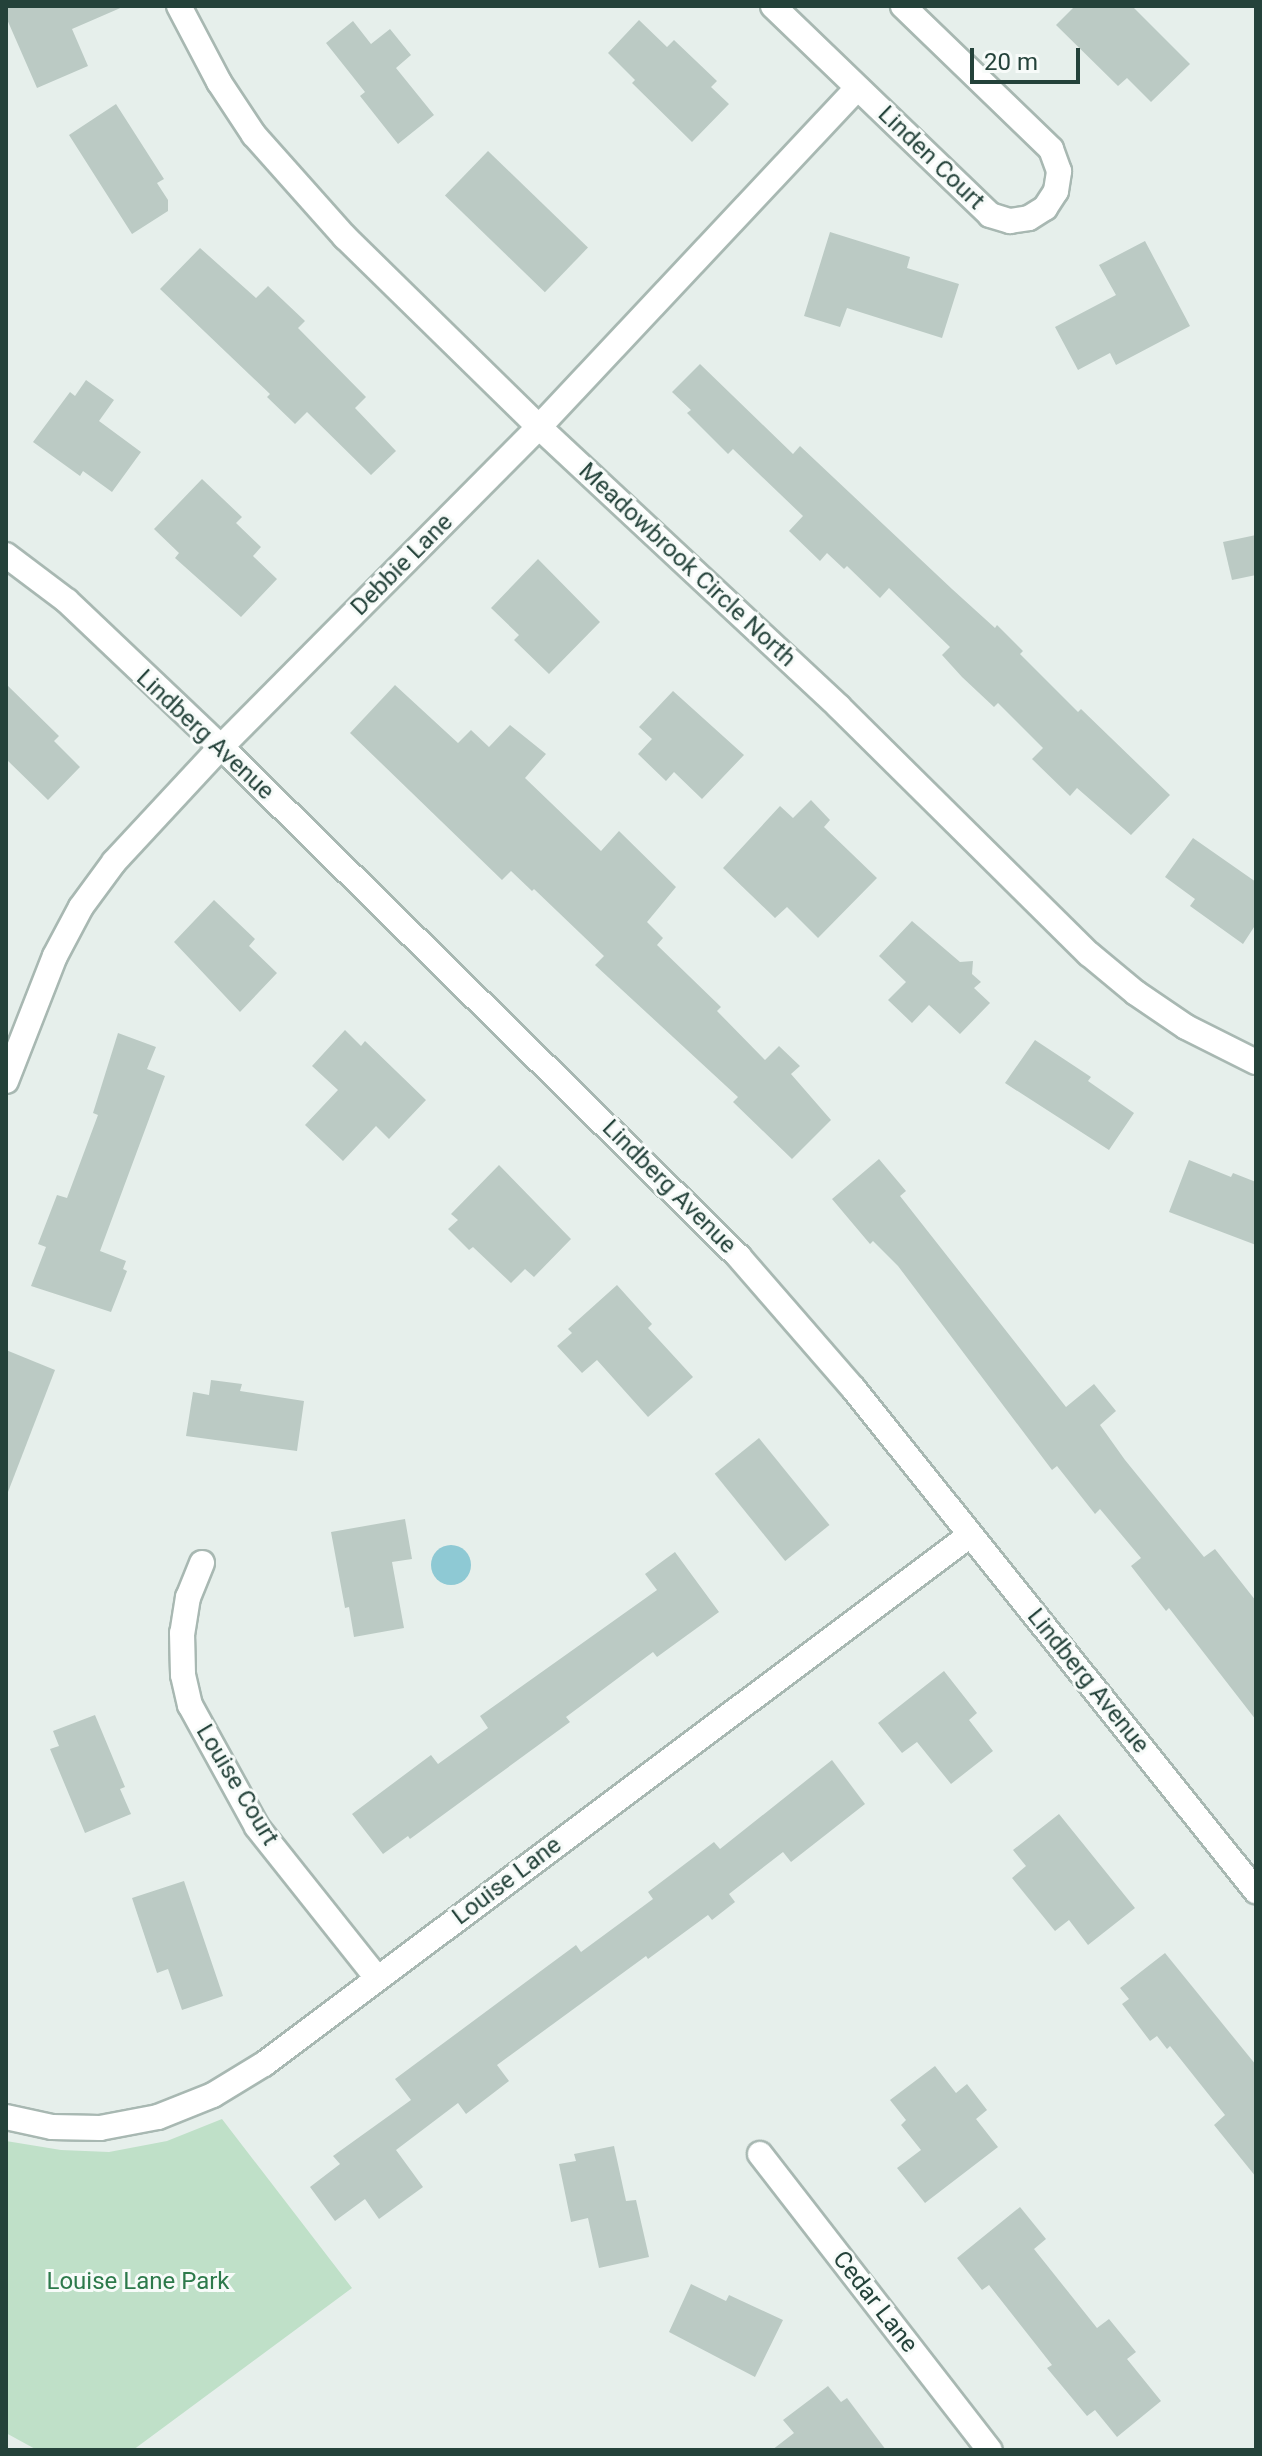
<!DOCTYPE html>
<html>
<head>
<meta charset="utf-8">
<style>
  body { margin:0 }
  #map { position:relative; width:1262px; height:2456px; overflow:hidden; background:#e6efeb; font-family:Roboto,sans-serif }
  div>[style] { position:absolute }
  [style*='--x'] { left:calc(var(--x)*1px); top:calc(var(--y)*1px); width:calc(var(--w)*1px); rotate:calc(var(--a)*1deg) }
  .green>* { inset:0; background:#bfe0c8 }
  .water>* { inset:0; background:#8ec9d4 }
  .round { border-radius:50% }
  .building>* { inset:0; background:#bbcac4; transform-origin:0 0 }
  .roads { filter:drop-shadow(2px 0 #a8b8b2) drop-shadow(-2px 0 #a8b8b2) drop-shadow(0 2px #a8b8b2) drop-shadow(0 -2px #a8b8b2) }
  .minor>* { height:24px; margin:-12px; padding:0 12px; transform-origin:12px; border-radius:12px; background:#fff }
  span { translate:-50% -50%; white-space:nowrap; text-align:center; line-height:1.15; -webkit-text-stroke:6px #f7fbf9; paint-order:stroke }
  .street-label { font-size:24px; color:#24423a }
  .park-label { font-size:24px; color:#2d7a4b }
  .frame { position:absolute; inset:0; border:8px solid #24423a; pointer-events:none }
  .scale { position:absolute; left:970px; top:48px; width:110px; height:36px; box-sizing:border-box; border:4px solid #24423a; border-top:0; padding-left:10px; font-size:24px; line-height:28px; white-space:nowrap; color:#24423a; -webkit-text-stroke:6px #f7fbf9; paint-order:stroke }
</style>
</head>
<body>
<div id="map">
  <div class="green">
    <div style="clip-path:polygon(222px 2119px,352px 2288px,133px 2450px,37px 2450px,6px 2433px,6px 2141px,61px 2150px,109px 2152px,167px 2141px)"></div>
  </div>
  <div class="water">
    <div class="round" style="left:431px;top:1545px;width:40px;height:40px"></div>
  </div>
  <div class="building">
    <div style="clip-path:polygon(6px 6px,125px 6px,72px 29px,88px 66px,37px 88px,6px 17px)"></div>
    <div style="clip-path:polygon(1075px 6px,1132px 6px,1190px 64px,1151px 102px,1127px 78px,1118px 86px,1056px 25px)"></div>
    <div style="clip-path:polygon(639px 20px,667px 47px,674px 40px,717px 81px,711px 87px,729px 104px,692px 142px,632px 83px,635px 80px,608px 53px)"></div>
    <div style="clip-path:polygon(353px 21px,371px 44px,390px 29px,411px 55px,396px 68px,434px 115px,398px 144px,360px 96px,365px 92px,326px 43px)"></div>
    <div style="clip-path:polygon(116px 104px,164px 179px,157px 183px,168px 200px,168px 211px,132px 234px,69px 135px)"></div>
    <div style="left:488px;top:151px;width:139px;height:62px;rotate:44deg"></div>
    <div style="clip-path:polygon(830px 232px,910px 257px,907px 268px,959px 284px,942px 338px,847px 308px,840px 327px,804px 316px)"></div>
    <div style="clip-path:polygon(1145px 241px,1190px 326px,1116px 365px,1110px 353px,1078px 370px,1055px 327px,1116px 295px,1099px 265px)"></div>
    <div style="clip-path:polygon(200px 248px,256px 298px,268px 286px,305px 321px,298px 328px,366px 397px,355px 408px,396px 451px,371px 475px,307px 412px,295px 424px,267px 397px,270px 394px,160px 289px)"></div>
    <div style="clip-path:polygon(700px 364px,793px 454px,800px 446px,952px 589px,995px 628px,997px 625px,1023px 651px,1020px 654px,1078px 712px,1081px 709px,1170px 795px,1131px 835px,1077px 788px,1070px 796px,1032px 759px,1043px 748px,998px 703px,994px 707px,962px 677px,942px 655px,950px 647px,889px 588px,880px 598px,847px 566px,844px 569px,827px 553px,820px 561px,789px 531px,803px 516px,733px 449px,728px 454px,687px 413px,691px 410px,672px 392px)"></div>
    <div style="clip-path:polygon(86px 380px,114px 400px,99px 421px,141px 452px,112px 492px,83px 471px,80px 476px,33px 442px,70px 392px,75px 396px)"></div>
    <div style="clip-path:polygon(202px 479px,242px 517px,236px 523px,261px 547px,253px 556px,277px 579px,241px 617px,175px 558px,179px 553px,154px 529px)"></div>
    <div style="clip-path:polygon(1256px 535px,1256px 575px,1232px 580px,1223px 542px)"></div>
    <div style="clip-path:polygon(538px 559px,600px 622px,549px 674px,514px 640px,519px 635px,491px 608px)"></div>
    <div style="clip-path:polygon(6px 684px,59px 736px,54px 741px,80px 767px,48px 800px,6px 759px)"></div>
    <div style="clip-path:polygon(395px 685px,458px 743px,471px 730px,489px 747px,510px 725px,546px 754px,525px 778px,601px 851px,619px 831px,676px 887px,647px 922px,663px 938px,657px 945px,721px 1007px,717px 1011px,765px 1060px,779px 1046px,800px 1066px,791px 1074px,831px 1120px,792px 1159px,733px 1102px,738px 1097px,595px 965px,604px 956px,534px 889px,532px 891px,511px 871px,502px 880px,350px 733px)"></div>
    <div style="clip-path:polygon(673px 691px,744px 755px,702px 799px,674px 772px,666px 781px,638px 754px,652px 739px,639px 727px)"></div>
    <div style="clip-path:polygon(811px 800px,830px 820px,824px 827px,877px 878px,818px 938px,787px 907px,775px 918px,723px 868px,780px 806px,793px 818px)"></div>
    <div style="clip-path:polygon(1193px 838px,1256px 882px,1256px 924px,1243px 944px,1190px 906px,1195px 899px,1165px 877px)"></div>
    <div style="clip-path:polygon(214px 900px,255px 939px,249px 946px,277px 973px,240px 1012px,174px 942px)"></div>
    <div style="clip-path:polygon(912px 921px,960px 962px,973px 961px,972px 974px,981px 982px,974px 988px,990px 1003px,960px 1034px,929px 1005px,912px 1023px,888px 1000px,906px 982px,879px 956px)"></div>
    <div style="clip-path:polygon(345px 1030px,361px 1046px,365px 1041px,426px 1100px,389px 1139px,376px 1126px,343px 1161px,305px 1125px,338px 1090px,312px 1066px)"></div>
    <div style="clip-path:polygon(118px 1033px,156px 1047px,147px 1069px,165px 1076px,100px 1251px,126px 1261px,123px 1269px,127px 1271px,111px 1312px,31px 1286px,46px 1247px,38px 1244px,57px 1195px,67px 1198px,98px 1115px,93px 1113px)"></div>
    <div style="clip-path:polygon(1035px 1040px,1091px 1077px,1088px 1081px,1134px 1113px,1109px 1150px,1005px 1083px)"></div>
    <div style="clip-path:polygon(879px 1159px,906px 1191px,900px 1196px,1066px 1407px,1094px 1384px,1116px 1411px,1100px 1425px,1125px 1460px,1204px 1557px,1215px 1549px,1256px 1601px,1256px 1720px,1169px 1608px,1166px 1611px,1131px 1566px,1141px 1558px,1100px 1509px,1095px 1514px,1057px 1466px,1052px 1470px,898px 1266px,873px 1241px,870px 1244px,832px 1199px)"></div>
    <div style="clip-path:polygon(1189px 1160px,1231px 1177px,1233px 1173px,1256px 1182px,1256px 1245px,1169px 1212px)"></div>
    <div style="clip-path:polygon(499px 1165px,571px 1239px,534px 1277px,525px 1269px,511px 1283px,473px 1247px,469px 1250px,448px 1229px,458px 1220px,451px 1214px)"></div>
    <div style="clip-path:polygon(617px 1285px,652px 1324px,648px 1328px,693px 1377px,648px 1417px,597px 1360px,582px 1373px,557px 1346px,572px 1333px,568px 1329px)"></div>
    <div style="clip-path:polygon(6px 1350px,55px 1370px,8px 1492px,6px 1492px)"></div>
    <div style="clip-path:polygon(211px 1380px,242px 1384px,240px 1391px,304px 1401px,297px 1451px,186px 1436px,193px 1392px,209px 1395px)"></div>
    <div style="left:759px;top:1438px;width:112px;height:57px;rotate:51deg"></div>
    <div style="clip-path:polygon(405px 1519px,412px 1559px,392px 1562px,404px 1628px,354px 1637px,349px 1607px,345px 1608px,331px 1532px)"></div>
    <div style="clip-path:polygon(675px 1552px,719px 1612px,657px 1657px,653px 1652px,566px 1717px,570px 1722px,410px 1839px,408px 1836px,383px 1854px,352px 1814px,431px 1755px,438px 1764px,488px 1728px,480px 1716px,657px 1590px,645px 1574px)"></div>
    <div style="clip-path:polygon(944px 1671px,977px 1713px,969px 1720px,993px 1751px,951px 1784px,917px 1742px,902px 1753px,878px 1723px)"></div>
    <div style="clip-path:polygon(95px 1715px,125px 1787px,120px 1789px,131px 1814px,85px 1833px,50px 1749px,59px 1746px,53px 1731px)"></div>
    <div style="clip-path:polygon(832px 1760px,865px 1804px,791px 1862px,783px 1852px,729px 1894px,735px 1902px,712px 1920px,708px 1915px,648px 1959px,646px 1956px,497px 2065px,509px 2081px,466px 2114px,458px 2103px,396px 2150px,423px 2187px,379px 2219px,365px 2199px,335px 2221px,310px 2187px,340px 2164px,333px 2156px,411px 2100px,395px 2079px,576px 1945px,581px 1952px,653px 1899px,648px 1892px,714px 1842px,720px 1849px)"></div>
    <div style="clip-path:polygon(1059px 1814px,1135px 1908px,1088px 1945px,1069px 1920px,1055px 1931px,1012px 1878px,1026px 1866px,1013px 1850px)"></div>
    <div style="clip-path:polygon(184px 1881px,223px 1996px,182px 2010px,168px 1969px,157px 1973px,132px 1898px)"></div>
    <div style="clip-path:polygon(1165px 1953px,1256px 2065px,1256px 2177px,1214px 2125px,1225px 2115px,1170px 2046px,1167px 2049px,1157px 2036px,1150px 2041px,1122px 2004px,1129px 1999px,1120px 1988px)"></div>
    <div style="clip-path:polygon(935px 2066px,956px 2093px,967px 2084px,987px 2110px,976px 2119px,998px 2147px,925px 2203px,897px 2168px,921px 2150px,901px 2125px,906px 2120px,890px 2100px)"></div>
    <div style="clip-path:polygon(614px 2146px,626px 2201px,636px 2200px,649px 2257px,599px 2268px,588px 2218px,571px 2222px,559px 2164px,576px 2161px,574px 2154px)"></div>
    <div style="clip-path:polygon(1020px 2207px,1046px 2239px,1034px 2249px,1097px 2328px,1109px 2319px,1136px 2352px,1127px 2359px,1161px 2401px,1117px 2437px,1095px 2410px,1087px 2416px,1047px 2368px,1052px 2365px,989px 2285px,982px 2290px,957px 2258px)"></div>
    <div style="clip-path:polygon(691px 2284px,726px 2301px,729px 2295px,783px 2320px,755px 2377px,669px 2332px)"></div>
    <div style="clip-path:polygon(828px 2386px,841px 2402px,847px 2398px,886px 2450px,772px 2450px,794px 2433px,783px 2420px)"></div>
  </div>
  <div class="roads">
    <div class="minor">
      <div style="--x:179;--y:6;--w:86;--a:62.2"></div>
      <div style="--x:219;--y:82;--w:64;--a:56.6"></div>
      <div style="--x:254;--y:135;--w:137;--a:48.3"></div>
      <div style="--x:345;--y:237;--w:272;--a:44.4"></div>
      <div style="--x:539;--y:427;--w:410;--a:43"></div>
      <div style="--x:839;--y:707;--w:351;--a:44.7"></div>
      <div style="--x:1089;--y:954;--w:61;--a:39.7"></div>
      <div style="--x:1136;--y:993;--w:60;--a:34.2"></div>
      <div style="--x:1186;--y:1027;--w:78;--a:26.6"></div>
      <div style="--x:773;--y:6;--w:301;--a:43.9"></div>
      <div style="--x:990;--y:215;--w:21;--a:17"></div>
      <div style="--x:1010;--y:221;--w:19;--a:-9"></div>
      <div style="--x:1029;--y:218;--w:19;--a:-32"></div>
      <div style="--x:1045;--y:208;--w:20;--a:-57"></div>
      <div style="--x:1056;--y:191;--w:20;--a:-81"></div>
      <div style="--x:1059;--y:171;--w:23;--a:-110"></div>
      <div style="--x:1051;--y:149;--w:206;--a:-136"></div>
      <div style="--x:6;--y:555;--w:76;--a:37"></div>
      <div style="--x:67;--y:601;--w:212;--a:43.5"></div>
      <div style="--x:221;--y:747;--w:727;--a:44.55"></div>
      <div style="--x:739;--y:1257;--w:174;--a:49"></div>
      <div style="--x:853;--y:1388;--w:645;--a:51.3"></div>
      <div style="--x:6;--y:1081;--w:134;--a:-68.6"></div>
      <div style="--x:55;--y:956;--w:55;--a:-62"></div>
      <div style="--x:81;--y:907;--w:56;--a:-53.7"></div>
      <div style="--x:114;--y:862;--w:157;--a:-47.1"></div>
      <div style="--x:221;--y:747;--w:451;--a:-45.2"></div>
      <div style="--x:539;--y:427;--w:465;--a:-46.8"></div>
      <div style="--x:202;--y:1563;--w:37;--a:112"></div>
      <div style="--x:188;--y:1597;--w:36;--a:99"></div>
      <div style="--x:182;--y:1633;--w:42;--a:88.6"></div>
      <div style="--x:183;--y:1675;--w:31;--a:77"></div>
      <div style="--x:190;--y:1705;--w:139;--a:61.2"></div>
      <div style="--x:257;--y:1827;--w:193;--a:51.5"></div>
      <div style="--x:6;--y:2117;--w:47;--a:12.3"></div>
      <div style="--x:52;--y:2127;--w:48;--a:1.2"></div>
      <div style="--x:100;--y:2128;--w:59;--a:-10.7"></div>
      <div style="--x:158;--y:2117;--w:59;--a:-21.8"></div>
      <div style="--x:213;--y:2095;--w:60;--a:-31.3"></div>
      <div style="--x:264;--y:2064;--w:882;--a:-36.84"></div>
      <div style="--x:760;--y:2154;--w:375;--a:52.2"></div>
    </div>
  </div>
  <div class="street-label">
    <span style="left:931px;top:158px;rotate:44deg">Linden Court</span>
    <span style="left:402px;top:565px;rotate:-45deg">Debbie Lane</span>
    <span style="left:687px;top:565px;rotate:43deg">Meadowbrook Circle North</span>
    <span style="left:205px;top:735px;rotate:43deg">Lindberg Avenue</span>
    <span style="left:669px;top:1187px;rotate:45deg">Lindberg Avenue</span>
    <span style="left:1088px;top:1681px;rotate:51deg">Lindberg Avenue</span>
    <span style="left:237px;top:1785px;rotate:59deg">Louise Court</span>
    <span style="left:507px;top:1881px;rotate:-37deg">Louise Lane</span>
    <span style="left:875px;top:2302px;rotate:52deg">Cedar Lane</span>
  </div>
  <div class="park-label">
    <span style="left:138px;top:2282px">Louise Lane Park</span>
  </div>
  <div class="frame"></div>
  <div class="scale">20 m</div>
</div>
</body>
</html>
